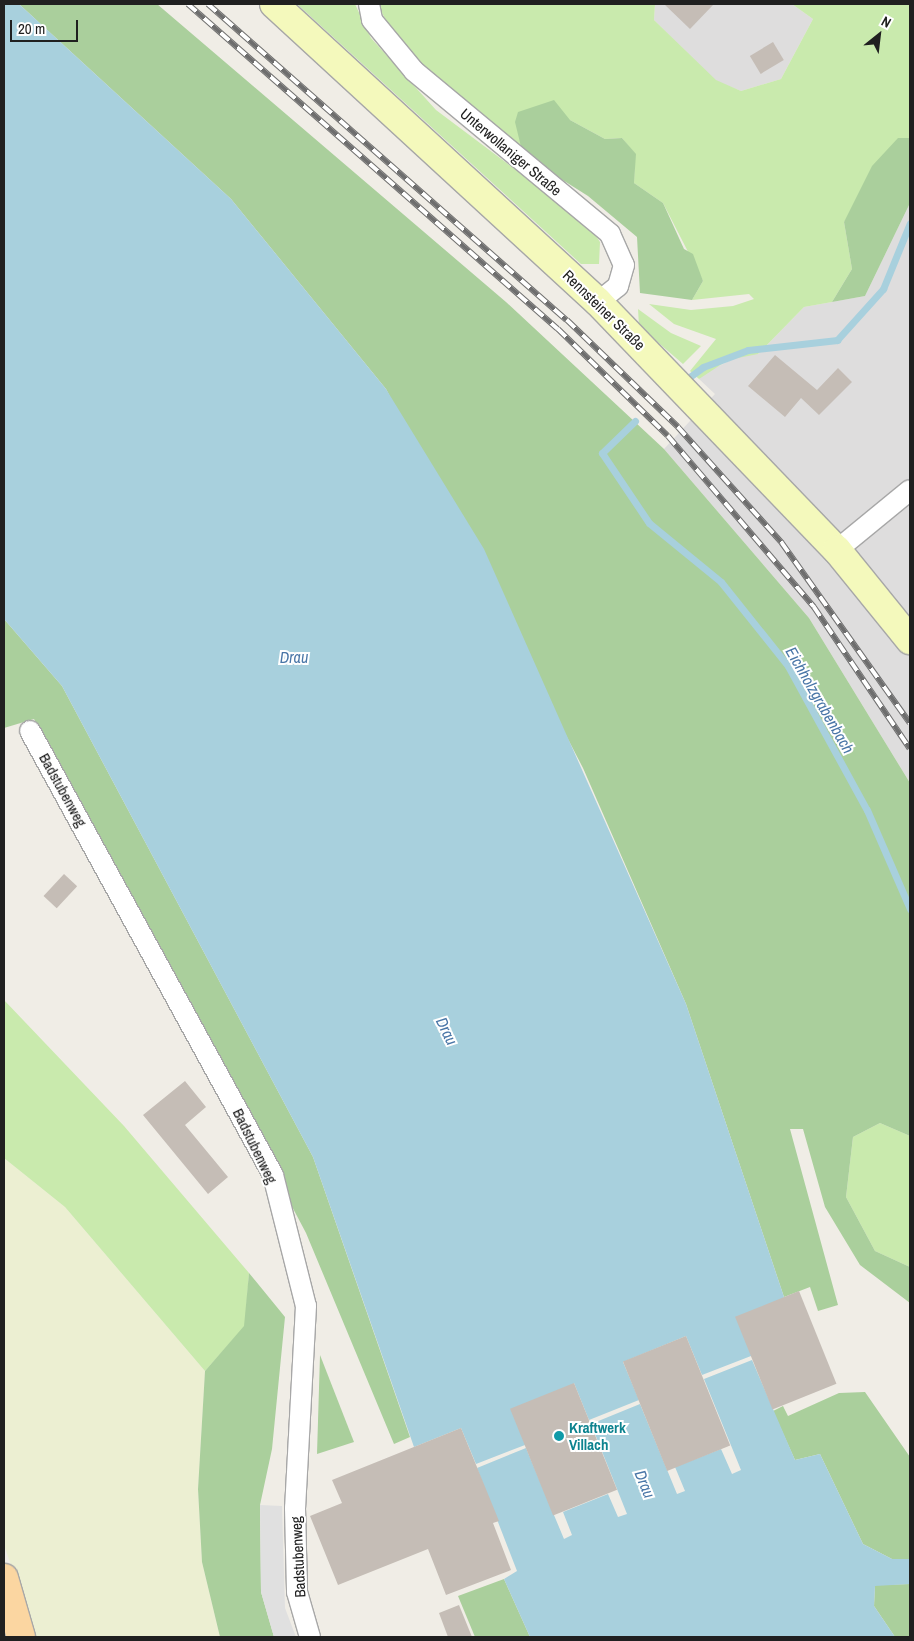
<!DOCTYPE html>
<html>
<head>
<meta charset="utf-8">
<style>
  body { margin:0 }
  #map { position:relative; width:914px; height:1641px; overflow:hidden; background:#f0ede6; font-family:"Archivo Narrow",sans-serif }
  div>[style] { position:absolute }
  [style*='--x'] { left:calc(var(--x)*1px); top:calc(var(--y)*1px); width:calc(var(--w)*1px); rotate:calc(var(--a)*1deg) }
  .residential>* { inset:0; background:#dedddd }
  .farmland>* { inset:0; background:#ecefd2 }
  .grass>* { inset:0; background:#c9eaad }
  .forest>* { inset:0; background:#aacf9c }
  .parking>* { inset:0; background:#e0e0e0 }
  .water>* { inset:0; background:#a8d0dd }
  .stream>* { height:7px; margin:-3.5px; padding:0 3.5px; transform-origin:3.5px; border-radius:3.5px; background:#a8d0dd }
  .building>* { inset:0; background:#c5bdb6; transform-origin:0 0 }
  .roads { filter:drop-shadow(1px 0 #a7a7a7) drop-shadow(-1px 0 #a7a7a7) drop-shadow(0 1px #a7a7a7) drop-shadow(0 -1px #a7a7a7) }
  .street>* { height:20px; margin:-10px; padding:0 10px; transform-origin:10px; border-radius:10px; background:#fff }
  .secondary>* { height:28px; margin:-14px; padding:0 14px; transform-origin:14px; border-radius:14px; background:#f4f9bc }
  .primary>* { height:28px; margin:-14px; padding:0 14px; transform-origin:14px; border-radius:14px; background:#fbd6a1 }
  .rail>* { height:5.5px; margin-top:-2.75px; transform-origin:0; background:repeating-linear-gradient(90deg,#fff 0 11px,#6e6e6e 0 22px); box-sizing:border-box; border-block:1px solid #6e6e6e }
  .dots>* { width:14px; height:14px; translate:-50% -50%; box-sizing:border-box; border:2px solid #fff; border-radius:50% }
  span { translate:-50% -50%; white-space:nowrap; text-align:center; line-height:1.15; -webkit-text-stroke:4px #fff; paint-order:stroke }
  .street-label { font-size:15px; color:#202020 }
  .culture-label { font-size:15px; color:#0d838f; font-weight:700 }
  .left { translate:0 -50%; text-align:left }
  .water-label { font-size:16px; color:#4976a7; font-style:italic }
  .frame { position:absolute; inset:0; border:5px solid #202020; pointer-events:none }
  .north { position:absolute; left:854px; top:10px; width:50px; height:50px; -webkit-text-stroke:4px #fff; paint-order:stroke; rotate:29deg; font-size:14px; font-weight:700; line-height:20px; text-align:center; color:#202020 }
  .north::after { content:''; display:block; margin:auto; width:18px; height:22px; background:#202020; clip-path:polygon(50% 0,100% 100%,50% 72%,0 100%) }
  .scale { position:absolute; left:10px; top:20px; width:68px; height:22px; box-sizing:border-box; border:2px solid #202020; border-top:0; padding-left:6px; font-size:15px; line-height:18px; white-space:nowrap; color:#202020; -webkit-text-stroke:4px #fff; paint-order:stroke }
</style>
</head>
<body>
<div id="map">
  <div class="residential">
    <div style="clip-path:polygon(655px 4px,792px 4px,813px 19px,781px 79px,741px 91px,716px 81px,654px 20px)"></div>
    <div style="clip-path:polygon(910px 203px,910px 783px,809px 618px,664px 449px,715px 394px,699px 379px,704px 373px,744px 354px,758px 354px,804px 307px,865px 296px)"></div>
  </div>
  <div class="farmland">
    <div style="clip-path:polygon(4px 1158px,65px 1207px,205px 1371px,198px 1489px,202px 1562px,220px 1637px,36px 1637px,4px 1545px)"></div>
  </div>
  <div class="grass">
    <div style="clip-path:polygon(297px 4px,355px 4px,371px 38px,436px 110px,588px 224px,600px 242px,599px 264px,581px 264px)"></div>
    <div style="clip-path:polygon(377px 4px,655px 4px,654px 20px,716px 80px,741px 91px,781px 79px,813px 19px,792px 4px,910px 4px,910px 138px,844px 222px,852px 269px,832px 302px,804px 307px,758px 354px,728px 360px,699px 379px,690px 371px,716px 339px,674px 324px,649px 304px,691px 310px,733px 306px,754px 299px,749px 294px,692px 300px,703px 281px,663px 203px,634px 183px,635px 154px,622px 138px,605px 139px,570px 120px,523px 155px,437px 83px,393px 33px)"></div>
    <div style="clip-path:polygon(638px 309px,671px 333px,701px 346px,683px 364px,639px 326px)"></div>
    <div style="clip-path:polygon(4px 1000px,124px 1126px,249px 1273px,245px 1326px,205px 1371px,65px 1207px,4px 1158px)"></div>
    <div style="clip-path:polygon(880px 1123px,910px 1136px,910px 1267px,875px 1251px,846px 1197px,853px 1137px)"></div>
  </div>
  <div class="forest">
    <div style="clip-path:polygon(19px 4px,157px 4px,506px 302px,664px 449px,809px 618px,910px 783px,910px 1136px,880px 1123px,853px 1137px,846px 1197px,875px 1251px,910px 1267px,910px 1303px,860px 1265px,825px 1207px,803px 1129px,790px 1129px,838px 1305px,818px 1311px,810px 1287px,784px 1297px,686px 1004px,583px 768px,386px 389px,231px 199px)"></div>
    <div style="clip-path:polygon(554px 100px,570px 120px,605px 139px,622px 138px,636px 154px,634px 183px,663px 203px,684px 249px,693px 254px,703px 281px,692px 300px,640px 293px,637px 237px,588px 196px,523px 155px,515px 122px,518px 112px)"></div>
    <div style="clip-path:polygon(898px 138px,910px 138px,910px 203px,865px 296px,832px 302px,852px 269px,844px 222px,872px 166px)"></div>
    <div style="clip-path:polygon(4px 619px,62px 686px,313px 1157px,410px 1437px,394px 1444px,306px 1233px,34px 719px,4px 728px)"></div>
    <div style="clip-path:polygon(249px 1273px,285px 1317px,272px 1449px,260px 1505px,261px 1592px,274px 1637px,220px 1637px,202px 1562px,198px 1489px,205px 1371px,244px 1326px)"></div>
    <div style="clip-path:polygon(320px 1355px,354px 1442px,317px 1454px)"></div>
    <div style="clip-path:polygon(865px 1392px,910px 1457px,910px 1559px,892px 1559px,863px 1544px,820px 1454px,795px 1460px,773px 1411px,783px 1406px,788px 1416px,839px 1393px)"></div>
    <div style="clip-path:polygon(504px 1579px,530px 1637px,475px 1637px,458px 1596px)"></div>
    <div style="clip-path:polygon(910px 1584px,910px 1637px,895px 1637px,874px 1606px,875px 1585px)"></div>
  </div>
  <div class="parking">
    <div style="clip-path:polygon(260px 1505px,282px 1506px,285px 1608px,296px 1637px,274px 1637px,261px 1592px)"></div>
  </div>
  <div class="water">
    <div style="clip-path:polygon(4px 4px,19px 4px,231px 199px,386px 389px,484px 549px,686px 1004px,784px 1297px,751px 1356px,702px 1375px,686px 1336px,623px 1362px,639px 1400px,589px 1420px,574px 1383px,525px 1445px,476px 1464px,461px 1428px,414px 1447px,313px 1157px,62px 686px,4px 619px)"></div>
    <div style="clip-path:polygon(752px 1360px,795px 1460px,820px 1454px,863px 1544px,892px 1559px,910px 1559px,910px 1584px,875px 1586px,874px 1606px,895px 1637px,530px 1637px,504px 1579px,517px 1571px,477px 1468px,526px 1448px,564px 1539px,572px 1535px,563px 1512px,608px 1494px,618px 1517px,627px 1514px,591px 1424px,640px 1404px,677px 1494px,685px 1491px,675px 1467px,721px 1449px,732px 1474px,741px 1470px,704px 1379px)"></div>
  </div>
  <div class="stream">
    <div style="--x:684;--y:381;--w:24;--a:-36"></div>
    <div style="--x:703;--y:367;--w:48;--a:-20.7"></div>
    <div style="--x:748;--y:350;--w:90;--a:-6.4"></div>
    <div style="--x:837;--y:340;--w:69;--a:-48"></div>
    <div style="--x:883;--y:289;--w:71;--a:-67.8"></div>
    <div style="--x:635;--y:421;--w:46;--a:135.9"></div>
    <div style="--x:602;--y:453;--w:84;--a:56.1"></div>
    <div style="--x:649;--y:523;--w:93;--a:39.3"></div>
    <div style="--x:721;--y:582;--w:107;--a:51.4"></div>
    <div style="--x:788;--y:666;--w:164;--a:61.3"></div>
    <div style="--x:867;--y:810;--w:108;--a:66.5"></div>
  </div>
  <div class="building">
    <div style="clip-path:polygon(664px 4px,714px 4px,690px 29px)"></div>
    <div style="left:773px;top:42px;width:21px;height:27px;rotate:59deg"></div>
    <div style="clip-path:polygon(775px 355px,817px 390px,838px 368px,852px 382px,819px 415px,801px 398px,785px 417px,748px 386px)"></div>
    <div style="left:64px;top:874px;width:18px;height:30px;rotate:43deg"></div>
    <div style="clip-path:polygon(185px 1081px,206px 1107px,185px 1125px,228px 1177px,208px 1194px,143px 1115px)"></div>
    <div style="left:799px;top:1291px;width:100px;height:69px;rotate:68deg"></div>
    <div style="left:686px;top:1336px;width:118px;height:68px;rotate:68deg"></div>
    <div style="left:574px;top:1383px;width:115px;height:69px;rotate:68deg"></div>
    <div style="clip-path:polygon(461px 1428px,499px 1521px,493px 1523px,511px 1570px,446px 1595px,428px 1549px,338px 1585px,310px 1516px,342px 1503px,332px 1480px)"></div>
    <div style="clip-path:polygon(459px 1605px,472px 1637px,448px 1637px,439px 1613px)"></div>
  </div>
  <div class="roads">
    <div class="street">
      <div style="--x:369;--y:4;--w:16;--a:79"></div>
      <div style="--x:372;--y:20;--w:66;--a:50.5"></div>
      <div style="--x:414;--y:71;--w:255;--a:39.7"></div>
      <div style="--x:610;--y:234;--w:34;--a:66"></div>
      <div style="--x:624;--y:265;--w:22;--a:106"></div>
      <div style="--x:618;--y:286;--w:26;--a:141"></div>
      <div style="--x:837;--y:550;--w:94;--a:-39.4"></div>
      <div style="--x:30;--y:731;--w:506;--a:61.31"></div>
      <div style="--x:273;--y:1175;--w:135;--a:75.9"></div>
      <div style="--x:306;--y:1306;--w:202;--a:93.1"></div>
      <div style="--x:295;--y:1508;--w:84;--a:88.6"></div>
      <div style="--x:297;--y:1592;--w:47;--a:73.9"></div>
    </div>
    <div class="secondary">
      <div style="--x:274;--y:4;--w:440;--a:42.6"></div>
      <div style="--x:598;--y:302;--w:344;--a:46.1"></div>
      <div style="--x:837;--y:550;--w:116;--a:51"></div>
    </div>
    <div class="primary">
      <div style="--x:4;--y:1578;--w:61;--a:73.9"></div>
    </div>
  </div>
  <div class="rail">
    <div style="--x:188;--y:4;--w:492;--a:41.3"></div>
    <div style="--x:558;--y:329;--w:153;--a:44.2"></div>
    <div style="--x:668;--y:436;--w:225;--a:49.5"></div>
    <div style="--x:814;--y:607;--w:171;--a:55.9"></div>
    <div style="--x:208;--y:4;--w:478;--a:41.4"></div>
    <div style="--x:567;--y:320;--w:154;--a:43.9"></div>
    <div style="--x:678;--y:427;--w:156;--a:48.1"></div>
    <div style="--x:782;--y:543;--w:221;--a:54.6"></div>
  </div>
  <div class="dots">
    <div style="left:559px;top:1436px;background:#0f9aa8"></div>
  </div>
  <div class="street-label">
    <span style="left:511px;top:152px;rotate:40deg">Unterwollaniger Straße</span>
    <span style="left:604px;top:310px;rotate:44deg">Rennsteiner Straße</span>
    <span style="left:63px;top:790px;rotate:61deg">Badstubenweg</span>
    <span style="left:255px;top:1146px;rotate:64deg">Badstubenweg</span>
    <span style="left:298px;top:1557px;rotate:-93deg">Badstubenweg</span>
  </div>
  <div class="culture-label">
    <span class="left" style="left:569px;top:1436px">Kraftwerk<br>Villach</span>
  </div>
  <div class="water-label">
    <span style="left:294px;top:657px">Drau</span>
    <span style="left:820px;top:700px;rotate:60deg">Eichholzgrabenbach</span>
    <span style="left:447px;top:1031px;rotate:64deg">Drau</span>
    <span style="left:645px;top:1484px;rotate:68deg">Drau</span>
  </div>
  <div class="frame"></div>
  <div class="north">N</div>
  <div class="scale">20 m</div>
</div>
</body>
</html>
